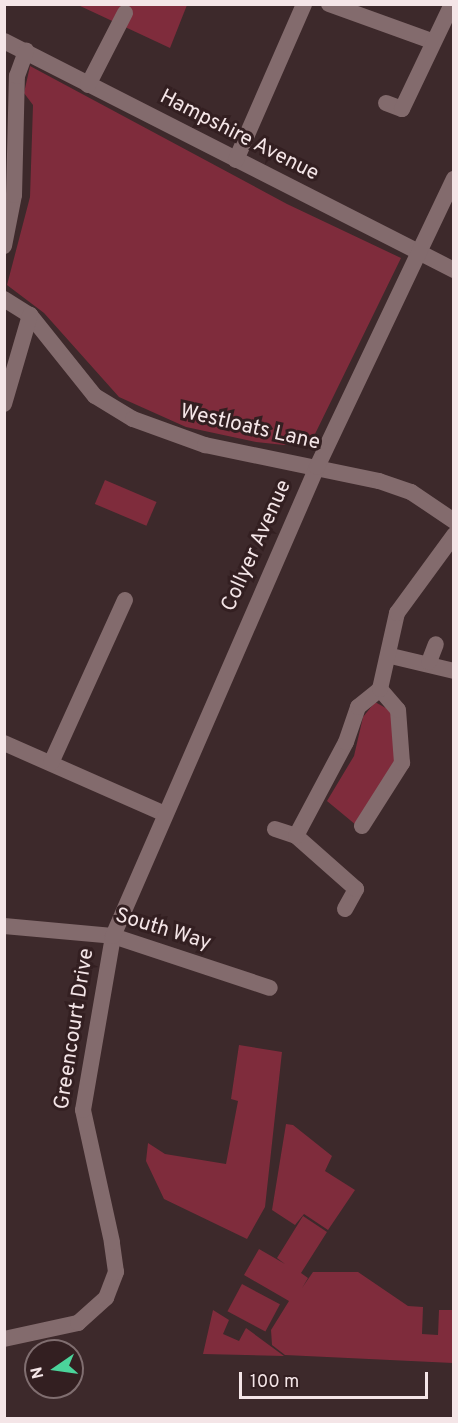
<!DOCTYPE html>
<html>
<head>
<meta charset="utf-8">
<style>
  body { margin:0 }
  #map { position:relative; width:458px; height:1423px; overflow:hidden; background:#3d292b; font-family:Overpass,sans-serif }
  div>[style] { position:absolute }
  [style*='--x'] { left:calc(var(--x)*1px); top:calc(var(--y)*1px); width:calc(var(--w)*1px); rotate:calc(var(--a)*1deg) }
  .green>* { inset:0; background:#7f2c3c; transform-origin:0 0 }
  .minor>* { height:16px; margin:-8px; padding:0 8px; transform-origin:8px; border-radius:8px; background:#836b6d }
  span { translate:-50% -50%; white-space:nowrap; text-align:center; line-height:1.15; -webkit-text-stroke:6px #331f21; paint-order:stroke }
  .street-label { font-size:21px; color:#f4e5e7 }
  .frame { position:absolute; inset:0; border:6px solid #f4e5e7; pointer-events:none }
  .north { position:absolute; left:24px; top:1339px; width:60px; height:60px; box-sizing:border-box; background:#331f21; border:2px solid #806e70; border-radius:50%; rotate:257deg; font-size:16px; font-weight:700; line-height:24px; text-align:center; color:#f4e5e7 }
  .north::after { content:''; display:block; margin:auto; width:21px; height:27px; background:#4bd49b; clip-path:polygon(50% 0,100% 100%,50% 72%,0 100%) }
  .scale { position:absolute; left:239px; top:1372px; width:189px; height:27px; box-sizing:border-box; border:3px solid #f4e5e7; border-top:0; padding-left:8px; font-size:18px; line-height:21px; white-space:nowrap; color:#f4e5e7; -webkit-text-stroke:4px #331f21; paint-order:stroke }
</style>
</head>
<body>
<div id="map">
  <div class="green">
    <div style="clip-path:polygon(78px 5px,187px 5px,170px 48px)"></div>
    <div style="clip-path:polygon(30px 66px,287px 204px,401px 258px,315px 434px,284px 445px,256px 442px,186px 427px,119px 397px,44px 313px,7px 285px,30px 197px,33px 105px,24px 93px)"></div>
    <div style="left:105px;top:480px;width:56px;height:26px;rotate:23deg"></div>
    <div style="clip-path:polygon(375px 702px,393px 712px,398px 757px,356px 825px,327px 801px,354px 756px,363px 717px)"></div>
    <div style="clip-path:polygon(239px 1045px,282px 1052px,265px 1207px,247px 1239px,164px 1199px,146px 1161px,148px 1143px,165px 1154px,226px 1164px,238px 1101px,231px 1099px)"></div>
    <div style="clip-path:polygon(286px 1124px,293px 1125px,332px 1156px,325px 1171px,355px 1190px,328px 1230px,304px 1214px,295px 1225px,272px 1210px)"></div>
    <div style="clip-path:polygon(303px 1216px,327px 1232px,301px 1273px,308px 1278px,302px 1288px,313px 1272px,358px 1272px,408px 1306px,423px 1307px,422px 1334px,438px 1335px,439px 1310px,453px 1310px,453px 1363px,285px 1355px,272px 1345px,271px 1330px,289px 1301px,244px 1275px,259px 1249px,285px 1264px,277px 1258px)"></div>
    <div style="left:242px;top:1284px;width:43px;height:31px;rotate:28deg"></div>
    <div style="clip-path:polygon(213px 1310px,229px 1320px,223px 1334px,239px 1341px,246px 1328px,284px 1356px,203px 1354px)"></div>
  </div>
  <div class="minor">
    <div style="--x:329;--y:4;--w:109;--a:19.8"></div>
    <div style="--x:4;--y:41;--w:505;--a:26.97"></div>
    <div style="--x:88;--y:85;--w:81;--a:-62.8"></div>
    <div style="--x:386;--y:103;--w:17;--a:21"></div>
    <div style="--x:402;--y:109;--w:116;--a:-64.5"></div>
    <div style="--x:236;--y:160;--w:170;--a:-66.4"></div>
    <div style="--x:4;--y:246;--w:52;--a:-78.9"></div>
    <div style="--x:14;--y:195;--w:119;--a:-88.6"></div>
    <div style="--x:17;--y:76;--w:27;--a:-70"></div>
    <div style="--x:4;--y:299;--w:31;--a:32"></div>
    <div style="--x:30;--y:315;--w:104;--a:51.3"></div>
    <div style="--x:95;--y:396;--w:44;--a:31.2"></div>
    <div style="--x:133;--y:419;--w:77;--a:19.9"></div>
    <div style="--x:205;--y:445;--w:178;--a:11.7"></div>
    <div style="--x:379;--y:481;--w:34;--a:19"></div>
    <div style="--x:411;--y:492;--w:52;--a:34"></div>
    <div style="--x:4;--y:404;--w:93;--a:-73.7"></div>
    <div style="--x:391;--y:656;--w:65;--a:13.4"></div>
    <div style="--x:429;--y:662;--w:19;--a:-69"></div>
    <div style="--x:4;--y:743;--w:176;--a:23.8"></div>
    <div style="--x:51;--y:763;--w:179;--a:-65.6"></div>
    <div style="--x:362;--y:826;--w:75;--a:-57.6"></div>
    <div style="--x:402;--y:763;--w:53;--a:-94.3"></div>
    <div style="--x:398;--y:710;--w:28;--a:-131"></div>
    <div style="--x:275;--y:829;--w:22;--a:18"></div>
    <div style="--x:345;--y:909;--w:23;--a:-61"></div>
    <div style="--x:356;--y:889;--w:80;--a:-138.5"></div>
    <div style="--x:296;--y:836;--w:106;--a:-62"></div>
    <div style="--x:346;--y:742;--w:37;--a:-71"></div>
    <div style="--x:358;--y:707;--w:28;--a:-39"></div>
    <div style="--x:380;--y:689;--w:78;--a:-77.4"></div>
    <div style="--x:397;--y:613;--w:97;--a:-53.8"></div>
    <div style="--x:4;--y:926;--w:109;--a:5.2"></div>
    <div style="--x:113;--y:936;--w:165;--a:18.3"></div>
    <div style="--x:4;--y:1339;--w:76;--a:-12.2"></div>
    <div style="--x:78;--y:1323;--w:38;--a:-42"></div>
    <div style="--x:106;--y:1298;--w:28;--a:-69"></div>
    <div style="--x:116;--y:1272;--w:30;--a:-98"></div>
    <div style="--x:112;--y:1242;--w:135;--a:-102.4"></div>
    <div style="--x:83;--y:1110;--w:177;--a:-80.2"></div>
    <div style="--x:113;--y:936;--w:511;--a:-66.49"></div>
    <div style="--x:317;--y:467;--w:319;--a:-64.6"></div>
  </div>
  <div class="street-label">
    <span style="left:239px;top:136px;rotate:27deg">Hampshire Avenue</span>
    <span style="left:250px;top:428px;rotate:13deg">Westloats Lane</span>
    <span style="left:257px;top:546px;rotate:-66deg">Collyer Avenue</span>
    <span style="left:163px;top:930px;rotate:17deg">South Way</span>
    <span style="left:75px;top:1029px;rotate:-81deg">Greencourt Drive</span>
  </div>
  <div class="frame"></div>
  <div class="north">N</div>
  <div class="scale">100 m</div>
</div>
</body>
</html>
